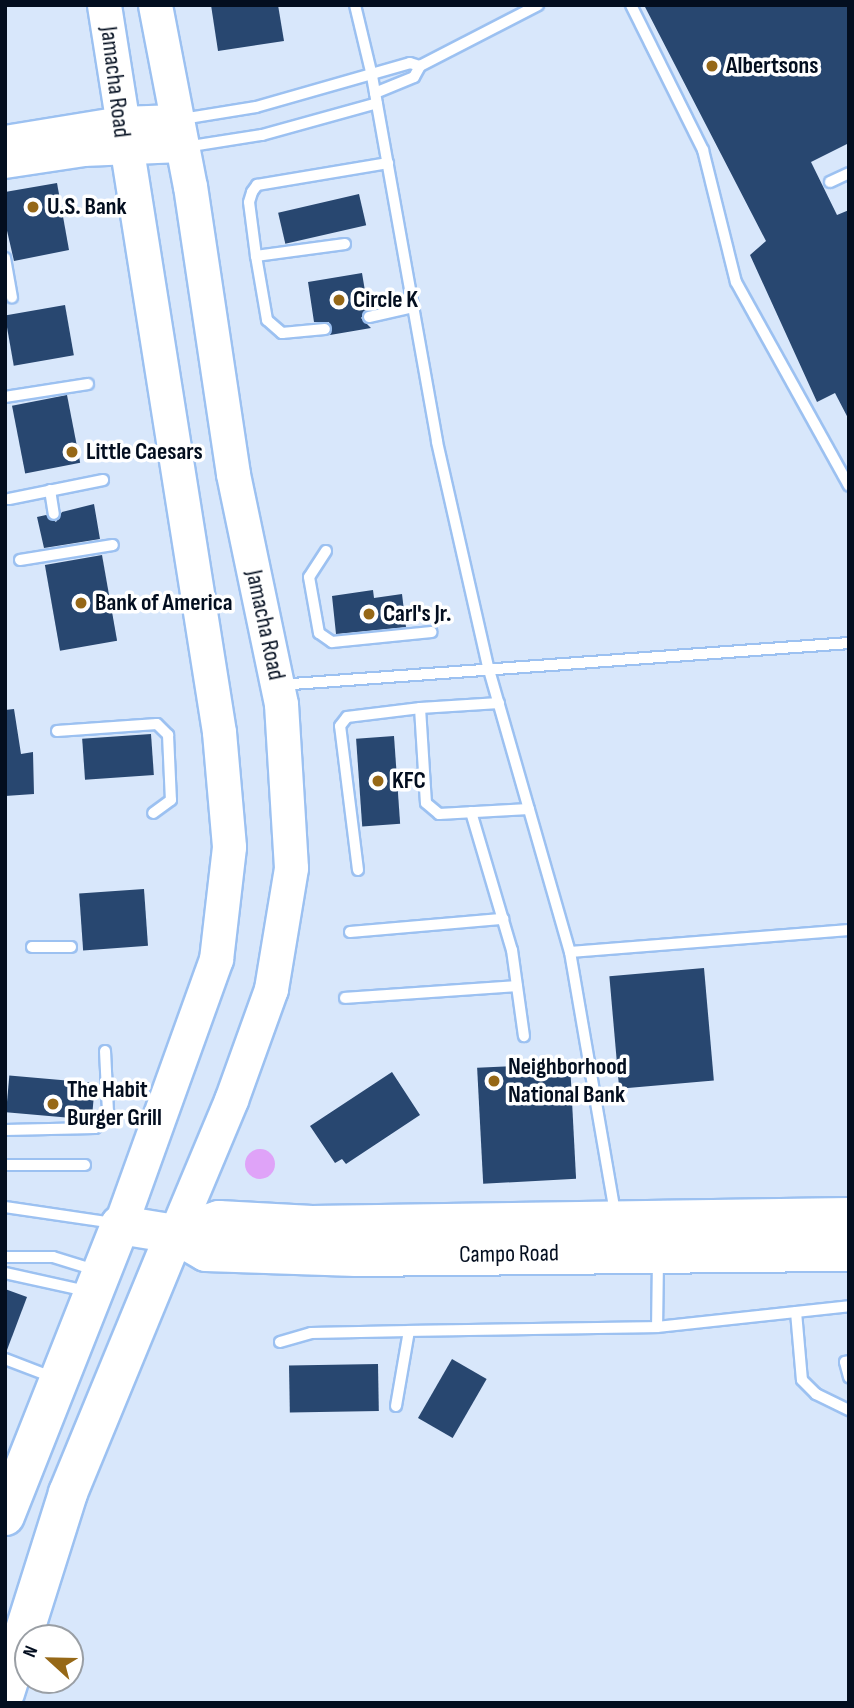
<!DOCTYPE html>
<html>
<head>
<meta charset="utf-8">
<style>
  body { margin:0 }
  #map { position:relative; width:854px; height:1708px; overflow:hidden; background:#d8e7fb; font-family:"Sofia Sans Condensed",sans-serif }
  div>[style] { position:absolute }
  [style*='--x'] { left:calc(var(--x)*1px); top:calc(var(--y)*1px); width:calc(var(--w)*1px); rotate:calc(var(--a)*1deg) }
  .water>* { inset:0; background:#dfa3f8 }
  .round { border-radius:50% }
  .building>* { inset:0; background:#284770; transform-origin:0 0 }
  .roads { filter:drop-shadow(2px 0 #9cc1f1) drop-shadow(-2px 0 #9cc1f1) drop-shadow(0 2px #9cc1f1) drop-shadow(0 -2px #9cc1f1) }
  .lane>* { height:10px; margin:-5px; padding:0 5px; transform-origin:5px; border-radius:5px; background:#fff }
  .secondary>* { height:30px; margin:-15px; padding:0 15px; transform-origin:15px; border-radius:15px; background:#fff }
  .primary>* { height:33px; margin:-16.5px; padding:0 16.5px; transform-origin:16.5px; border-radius:16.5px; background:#fff }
  .highway>* { height:38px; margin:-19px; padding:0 19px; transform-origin:19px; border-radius:19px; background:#fff }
  .dots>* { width:19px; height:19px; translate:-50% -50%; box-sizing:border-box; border:4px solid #fff; border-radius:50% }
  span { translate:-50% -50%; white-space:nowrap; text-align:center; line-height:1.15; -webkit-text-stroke:7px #fff; paint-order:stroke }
  .poi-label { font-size:24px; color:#030e1f; font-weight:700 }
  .left { translate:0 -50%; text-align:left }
  .street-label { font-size:24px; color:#030e1f }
  .frame { position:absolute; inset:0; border:7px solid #030e1f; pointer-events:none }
  .north { position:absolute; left:14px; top:1624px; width:70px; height:70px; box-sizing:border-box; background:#fff; border:2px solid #9a9fa5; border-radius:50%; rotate:292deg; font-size:19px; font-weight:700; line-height:28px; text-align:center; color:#030e1f }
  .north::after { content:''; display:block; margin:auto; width:24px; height:32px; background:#966817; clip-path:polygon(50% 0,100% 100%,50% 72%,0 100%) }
</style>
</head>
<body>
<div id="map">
  <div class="water">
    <div class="round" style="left:245px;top:1149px;width:30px;height:30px"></div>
  </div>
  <div class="building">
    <div style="clip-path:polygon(211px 5px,278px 5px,284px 41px,218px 51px)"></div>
    <div style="clip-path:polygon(644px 5px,849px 5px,849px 143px,811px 162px,837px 215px,849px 210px,849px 420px,835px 393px,817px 402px,750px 255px,766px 241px)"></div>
    <div style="clip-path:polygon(57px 183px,69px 250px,14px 261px,5px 222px,5px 192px)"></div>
    <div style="left:359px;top:194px;width:32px;height:83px;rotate:77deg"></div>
    <div style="clip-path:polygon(362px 273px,368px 309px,361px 318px,371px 328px,330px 335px,329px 322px,314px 322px,308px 282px)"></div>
    <div style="left:65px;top:305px;width:51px;height:61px;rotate:80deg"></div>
    <div style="left:67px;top:395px;width:69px;height:56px;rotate:79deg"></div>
    <div style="clip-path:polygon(94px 504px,100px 539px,44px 548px,37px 517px,46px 515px,56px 522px,62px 512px)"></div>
    <div style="left:102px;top:555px;width:87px;height:58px;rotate:80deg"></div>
    <div style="clip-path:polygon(373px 590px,374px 598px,402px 594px,406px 627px,336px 634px,332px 596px)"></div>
    <div style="clip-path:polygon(14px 709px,21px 754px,33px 752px,34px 794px,5px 796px,5px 710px)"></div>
    <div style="left:151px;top:734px;width:41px;height:69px;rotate:86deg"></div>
    <div style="left:394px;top:736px;width:88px;height:38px;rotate:86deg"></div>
    <div style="left:144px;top:889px;width:57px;height:65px;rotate:86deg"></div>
    <div style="left:704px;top:968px;width:113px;height:95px;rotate:85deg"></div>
    <div style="left:570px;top:1063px;width:116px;height:93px;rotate:87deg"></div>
    <div style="clip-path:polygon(392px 1072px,420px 1115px,346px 1164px,342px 1159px,335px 1163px,310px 1126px)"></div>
    <div style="left:95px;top:1083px;width:37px;height:86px;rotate:95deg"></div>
    <div style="clip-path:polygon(5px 1289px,27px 1297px,7px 1350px,5px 1349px)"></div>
    <div style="left:452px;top:1359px;width:40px;height:68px;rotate:30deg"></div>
    <div style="left:378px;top:1364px;width:47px;height:89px;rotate:89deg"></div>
  </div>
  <div class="roads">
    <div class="lane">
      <div style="--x:355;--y:5;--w:73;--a:76.5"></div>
      <div style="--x:372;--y:76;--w:372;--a:79.9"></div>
      <div style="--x:437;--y:442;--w:234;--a:77.2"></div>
      <div style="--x:489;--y:670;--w:293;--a:74"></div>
      <div style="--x:570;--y:952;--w:265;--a:80.2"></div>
      <div style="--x:631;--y:5;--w:162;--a:63.6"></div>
      <div style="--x:703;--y:150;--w:136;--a:76"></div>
      <div style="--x:736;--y:282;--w:233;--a:61"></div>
      <div style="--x:375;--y:93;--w:42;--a:-22.3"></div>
      <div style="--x:414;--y:77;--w:13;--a:-61"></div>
      <div style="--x:420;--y:66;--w:133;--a:-27.3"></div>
      <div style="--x:182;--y:119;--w:75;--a:-9.2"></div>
      <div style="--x:256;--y:107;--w:160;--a:-15.9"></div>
      <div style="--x:410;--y:63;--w:10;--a:17"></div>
      <div style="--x:185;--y:147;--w:78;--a:-8.9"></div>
      <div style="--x:262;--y:135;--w:119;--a:-15.5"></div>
      <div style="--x:830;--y:182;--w:21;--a:-25"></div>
      <div style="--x:345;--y:244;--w:90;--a:172.3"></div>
      <div style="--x:256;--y:256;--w:54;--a:-97.4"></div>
      <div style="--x:249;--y:202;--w:10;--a:-73"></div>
      <div style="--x:252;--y:192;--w:9;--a:-54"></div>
      <div style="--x:257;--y:185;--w:133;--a:-9.5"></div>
      <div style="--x:256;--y:256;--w:65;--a:80.2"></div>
      <div style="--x:267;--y:320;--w:20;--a:41"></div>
      <div style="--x:282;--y:333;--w:43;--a:-5.3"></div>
      <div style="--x:5;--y:258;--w:40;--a:80"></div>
      <div style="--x:369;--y:317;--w:45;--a:-12.8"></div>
      <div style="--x:5;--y:397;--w:84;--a:-8.9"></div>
      <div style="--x:50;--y:490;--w:24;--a:81"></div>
      <div style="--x:9;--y:499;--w:96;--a:-11.4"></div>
      <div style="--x:326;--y:551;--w:31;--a:123"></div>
      <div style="--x:309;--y:577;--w:57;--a:79.9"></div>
      <div style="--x:319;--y:633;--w:16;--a:35"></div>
      <div style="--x:332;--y:642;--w:100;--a:-5.7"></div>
      <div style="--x:20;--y:560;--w:94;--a:-9.2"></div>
      <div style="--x:279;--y:685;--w:572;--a:-4.21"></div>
      <div style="--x:499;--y:703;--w:79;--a:176.4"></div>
      <div style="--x:420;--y:708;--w:95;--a:86.4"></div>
      <div style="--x:426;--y:803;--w:17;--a:40"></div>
      <div style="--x:439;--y:814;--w:90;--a:-3.2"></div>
      <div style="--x:57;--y:731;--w:100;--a:-4"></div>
      <div style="--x:157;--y:724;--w:16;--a:45"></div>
      <div style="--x:168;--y:735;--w:65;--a:87.4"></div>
      <div style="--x:171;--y:800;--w:22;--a:144"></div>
      <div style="--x:471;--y:812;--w:144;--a:73.5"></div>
      <div style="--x:512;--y:950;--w:87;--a:82.1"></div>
      <div style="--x:358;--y:870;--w:145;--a:-97.1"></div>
      <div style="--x:340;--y:726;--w:11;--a:-52"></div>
      <div style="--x:347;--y:717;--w:74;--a:-7"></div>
      <div style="--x:350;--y:932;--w:154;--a:-4.9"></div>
      <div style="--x:32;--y:947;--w:39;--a:0"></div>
      <div style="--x:570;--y:952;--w:280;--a:-4.5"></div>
      <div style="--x:345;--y:998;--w:172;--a:-4"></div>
      <div style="--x:5;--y:1130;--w:90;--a:-1.3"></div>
      <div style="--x:95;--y:1128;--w:9;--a:-36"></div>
      <div style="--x:102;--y:1123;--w:13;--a:-61"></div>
      <div style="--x:108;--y:1112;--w:61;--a:-92.8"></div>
      <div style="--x:5;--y:1165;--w:80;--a:0"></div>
      <div style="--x:5;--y:1207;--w:109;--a:8.4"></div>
      <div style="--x:5;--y:1257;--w:48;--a:0"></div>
      <div style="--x:53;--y:1257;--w:44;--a:17.2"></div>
      <div style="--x:658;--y:1259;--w:68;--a:90.8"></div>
      <div style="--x:657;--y:1327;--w:193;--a:-6.2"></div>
      <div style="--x:5;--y:1273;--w:84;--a:12.4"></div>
      <div style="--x:796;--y:1312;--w:68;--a:85"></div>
      <div style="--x:802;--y:1380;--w:20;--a:45"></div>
      <div style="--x:816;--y:1394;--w:37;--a:26"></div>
      <div style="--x:280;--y:1342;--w:32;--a:-16"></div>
      <div style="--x:311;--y:1333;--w:98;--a:-1.2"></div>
      <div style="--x:5;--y:1359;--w:50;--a:21"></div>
      <div style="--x:849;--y:1361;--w:4;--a:166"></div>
      <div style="--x:845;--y:1362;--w:16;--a:75"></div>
      <div style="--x:396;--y:1406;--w:76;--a:-80.2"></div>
      <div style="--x:409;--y:1331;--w:248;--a:-0.9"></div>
    </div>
    <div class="secondary">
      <div style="--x:5;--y:141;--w:118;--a:-9.3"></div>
      <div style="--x:121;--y:122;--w:56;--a:-2"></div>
      <div style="--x:5;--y:163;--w:79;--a:-8.7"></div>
      <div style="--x:83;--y:151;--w:99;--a:-2.3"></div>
    </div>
    <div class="primary">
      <div style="--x:104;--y:5;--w:736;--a:81.01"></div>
      <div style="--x:219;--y:732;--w:115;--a:85"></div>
      <div style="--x:229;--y:847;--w:113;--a:96.6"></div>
      <div style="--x:216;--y:959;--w:283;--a:109.8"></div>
      <div style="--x:155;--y:5;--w:184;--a:79.1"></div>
      <div style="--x:190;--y:186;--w:291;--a:81.5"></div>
      <div style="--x:233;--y:474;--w:235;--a:78.2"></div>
      <div style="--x:281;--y:704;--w:164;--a:86.5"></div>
      <div style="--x:291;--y:868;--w:123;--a:99.4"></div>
      <div style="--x:271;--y:989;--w:118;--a:109.8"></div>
      <div style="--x:231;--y:1100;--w:145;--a:112.7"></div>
    </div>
    <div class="highway">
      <div style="--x:5;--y:1516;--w:313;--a:-68.4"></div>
      <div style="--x:120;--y:1225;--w:56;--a:9.3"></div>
      <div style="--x:175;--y:1234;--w:36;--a:30"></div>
      <div style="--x:206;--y:1252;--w:150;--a:1.9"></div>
      <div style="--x:356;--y:1257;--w:493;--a:-0.6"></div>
      <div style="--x:5;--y:1693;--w:210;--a:-72.5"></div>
      <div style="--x:68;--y:1493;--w:280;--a:-67.6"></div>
      <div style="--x:175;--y:1234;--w:46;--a:-17.7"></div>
      <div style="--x:219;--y:1220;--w:93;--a:3.1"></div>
      <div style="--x:312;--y:1225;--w:537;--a:-0.85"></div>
    </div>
  </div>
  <div class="dots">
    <div style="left:712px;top:66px;background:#966817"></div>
    <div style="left:33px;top:207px;background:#966817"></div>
    <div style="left:339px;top:300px;background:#966817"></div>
    <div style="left:72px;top:452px;background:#966817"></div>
    <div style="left:81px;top:603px;background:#966817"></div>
    <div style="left:369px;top:614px;background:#966817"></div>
    <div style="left:378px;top:781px;background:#966817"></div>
    <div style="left:494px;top:1081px;background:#966817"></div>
    <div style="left:53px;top:1104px;background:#966817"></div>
  </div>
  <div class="poi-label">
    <span class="left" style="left:726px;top:66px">Albertsons</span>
    <span class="left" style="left:47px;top:207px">U.S. Bank</span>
    <span class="left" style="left:353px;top:300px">Circle K</span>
    <span class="left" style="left:86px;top:452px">Little Caesars</span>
    <span class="left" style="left:95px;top:603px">Bank of America</span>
    <span class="left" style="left:383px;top:614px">Carl's Jr.</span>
    <span class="left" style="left:392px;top:781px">KFC</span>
    <span class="left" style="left:508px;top:1081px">Neighborhood<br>National Bank</span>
    <span class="left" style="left:67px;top:1104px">The Habit<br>Burger Grill</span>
  </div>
  <div class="street-label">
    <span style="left:115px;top:82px;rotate:83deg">Jamacha Road</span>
    <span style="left:265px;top:625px;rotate:78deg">Jamacha Road</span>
    <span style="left:509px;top:1254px;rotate:-1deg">Campo Road</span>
  </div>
  <div class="frame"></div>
  <div class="north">N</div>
</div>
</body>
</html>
